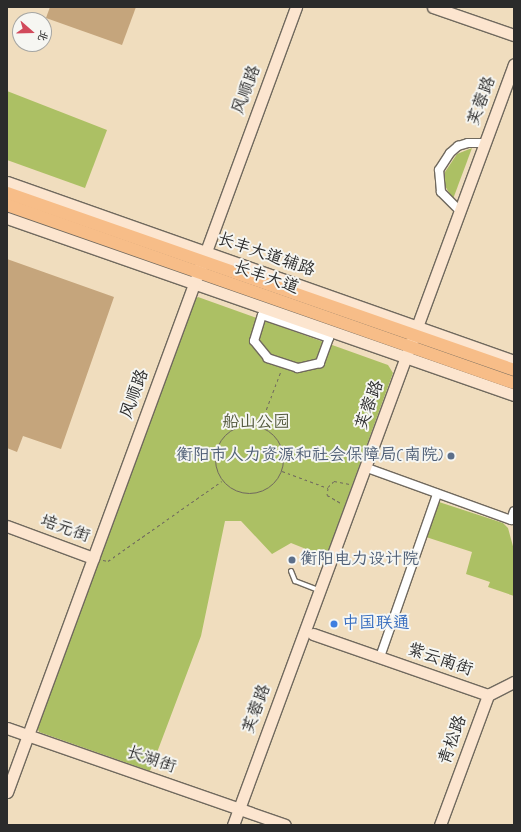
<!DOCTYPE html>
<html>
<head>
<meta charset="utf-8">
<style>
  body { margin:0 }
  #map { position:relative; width:521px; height:832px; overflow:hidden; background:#f0ddbe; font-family:"Indie Flower","LXGW WenKai TC",sans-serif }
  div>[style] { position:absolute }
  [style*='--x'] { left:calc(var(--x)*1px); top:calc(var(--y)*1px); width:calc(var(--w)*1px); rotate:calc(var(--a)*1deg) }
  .green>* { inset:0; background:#acc064 }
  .building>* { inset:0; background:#c5a57c }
  .path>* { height:1px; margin-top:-0.5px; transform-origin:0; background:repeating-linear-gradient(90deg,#70695e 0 3px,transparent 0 6px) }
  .path>.ring { margin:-0.5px; padding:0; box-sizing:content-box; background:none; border:1px solid #70695e; border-radius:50% }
  .roads { filter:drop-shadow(1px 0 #70695e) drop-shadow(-1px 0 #70695e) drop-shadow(0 1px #70695e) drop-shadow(0 -1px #70695e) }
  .lane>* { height:4px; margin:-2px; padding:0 2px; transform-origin:2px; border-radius:2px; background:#fff }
  .street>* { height:8px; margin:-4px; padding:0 4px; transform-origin:4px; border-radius:4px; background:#fff }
  .secondary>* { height:11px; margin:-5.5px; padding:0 5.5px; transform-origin:5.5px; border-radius:5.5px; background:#fce5cf }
  .primary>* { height:12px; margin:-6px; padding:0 6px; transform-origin:6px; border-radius:6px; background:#f7bd88 }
  .dots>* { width:11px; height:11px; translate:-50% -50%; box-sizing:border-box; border:2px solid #f6f6f2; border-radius:50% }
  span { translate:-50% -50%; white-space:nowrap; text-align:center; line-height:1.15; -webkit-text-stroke:4px #f6f6f2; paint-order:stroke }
  .street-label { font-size:17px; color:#2b2b2b }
  .park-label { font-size:17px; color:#52583c }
  .service-label { font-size:17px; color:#4e5e75 }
  .right { translate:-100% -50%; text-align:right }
  .left { translate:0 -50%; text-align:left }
  .shop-label { font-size:17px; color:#366cbe }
  .frame { position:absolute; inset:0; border:8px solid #2b2b2b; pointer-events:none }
  .north { position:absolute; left:12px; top:12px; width:40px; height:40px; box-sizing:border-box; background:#f6f6f2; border:1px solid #a5a5a2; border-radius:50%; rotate:110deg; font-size:11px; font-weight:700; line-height:16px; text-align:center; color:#2b2b2b }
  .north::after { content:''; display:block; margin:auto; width:14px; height:18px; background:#d1495b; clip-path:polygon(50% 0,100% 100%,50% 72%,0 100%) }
</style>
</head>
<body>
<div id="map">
  <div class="green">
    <div style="clip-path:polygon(7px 91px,107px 130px,85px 188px,7px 160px)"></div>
    <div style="clip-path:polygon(472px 148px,453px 199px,445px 186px,445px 172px,457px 154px)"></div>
    <div style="clip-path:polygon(198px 297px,388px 365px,393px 373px,326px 557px,291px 543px,272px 554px,241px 521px,225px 521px,201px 636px,150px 771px,39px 732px,37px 727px,195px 299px)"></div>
    <div style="clip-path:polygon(439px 502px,503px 523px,508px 528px,514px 550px,514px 596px,488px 587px,490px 582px,466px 574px,472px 552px,426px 537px)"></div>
  </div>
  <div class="building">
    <div style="clip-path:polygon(50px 7px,136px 7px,122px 45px,46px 18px)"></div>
    <div style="clip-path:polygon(7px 259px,114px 297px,61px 449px,23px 436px,17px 452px,7px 448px)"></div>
  </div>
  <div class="path">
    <div class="ring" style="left:215px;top:425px;width:67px;height:67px"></div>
    <div style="--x:260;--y:426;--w:59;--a:-69.1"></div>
    <div style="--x:282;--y:471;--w:49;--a:20.3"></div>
    <div style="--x:328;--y:488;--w:7;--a:98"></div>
    <div style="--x:327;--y:495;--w:16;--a:30"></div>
    <div style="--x:328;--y:487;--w:8;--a:-45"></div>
    <div style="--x:334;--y:481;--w:16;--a:11"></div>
    <div style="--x:103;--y:560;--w:5;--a:11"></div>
    <div style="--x:108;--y:561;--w:139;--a:-35.1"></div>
  </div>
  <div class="roads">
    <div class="lane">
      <div style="--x:291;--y:571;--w:11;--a:68"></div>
      <div style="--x:295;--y:581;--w:26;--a:21"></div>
    </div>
    <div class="street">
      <div style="--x:460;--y:211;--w:27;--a:-135"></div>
      <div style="--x:441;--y:192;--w:22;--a:-95"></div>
      <div style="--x:439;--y:170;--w:20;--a:-57"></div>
      <div style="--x:450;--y:153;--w:11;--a:-41"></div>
      <div style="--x:458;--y:146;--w:10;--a:-17"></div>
      <div style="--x:468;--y:143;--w:17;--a:0"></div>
      <div style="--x:262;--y:315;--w:71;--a:18.9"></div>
      <div style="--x:329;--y:338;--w:27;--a:110"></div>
      <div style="--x:320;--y:363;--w:23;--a:167"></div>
      <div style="--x:298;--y:368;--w:32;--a:-162"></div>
      <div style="--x:268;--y:358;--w:22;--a:-129"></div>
      <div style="--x:254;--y:341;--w:27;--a:-73"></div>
      <div style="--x:370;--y:469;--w:150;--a:19.9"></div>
      <div style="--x:511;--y:520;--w:9;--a:-72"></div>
      <div style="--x:380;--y:657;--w:173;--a:-70.7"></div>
    </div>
    <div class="secondary">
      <div style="--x:433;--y:7;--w:86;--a:19.1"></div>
      <div style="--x:7;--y:182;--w:538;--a:19.45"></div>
      <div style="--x:7;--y:218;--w:537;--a:19.24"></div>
      <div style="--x:7;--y:526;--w:92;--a:20.4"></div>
      <div style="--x:313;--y:634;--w:185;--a:19.2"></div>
      <div style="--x:7;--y:728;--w:294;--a:19.2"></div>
      <div style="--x:7;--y:792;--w:837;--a:-69.79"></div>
      <div style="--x:233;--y:825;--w:811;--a:-69.73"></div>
      <div style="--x:440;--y:825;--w:139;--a:-69.7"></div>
      <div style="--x:488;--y:695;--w:29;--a:-27"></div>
    </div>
    <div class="primary">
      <div style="--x:7;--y:193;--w:537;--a:19.24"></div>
      <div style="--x:7;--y:205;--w:537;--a:19.35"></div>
    </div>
  </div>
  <div class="dots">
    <div style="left:451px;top:456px;background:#5c6f8a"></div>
    <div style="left:292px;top:560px;background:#5c6f8a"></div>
    <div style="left:334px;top:624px;background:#3f7fe0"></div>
  </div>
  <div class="street-label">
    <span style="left:247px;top:90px;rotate:-70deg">风顺路</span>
    <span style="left:482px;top:101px;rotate:-70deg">芙蓉路</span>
    <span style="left:266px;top:255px;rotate:19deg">长丰大道辅路</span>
    <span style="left:266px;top:278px;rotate:19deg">长丰大道</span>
    <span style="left:135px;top:394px;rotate:-70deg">风顺路</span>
    <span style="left:370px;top:405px;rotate:-70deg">芙蓉路</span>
    <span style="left:65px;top:529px;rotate:20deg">培元街</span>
    <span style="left:440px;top:660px;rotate:19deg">紫云南街</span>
    <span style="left:257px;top:709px;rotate:-70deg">芙蓉路</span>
    <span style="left:453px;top:740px;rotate:-70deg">青松路</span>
    <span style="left:151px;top:760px;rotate:19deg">长湖街</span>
  </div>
  <div class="park-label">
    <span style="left:256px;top:423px">船山公园</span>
  </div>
  <div class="service-label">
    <span class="right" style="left:443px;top:456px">衡阳市人力资源和社会保障局(南院)</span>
    <span class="left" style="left:300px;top:560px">衡阳电力设计院</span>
  </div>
  <div class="shop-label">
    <span class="left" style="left:342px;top:624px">中国联通</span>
  </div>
  <div class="frame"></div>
  <div class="north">北</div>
</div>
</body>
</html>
